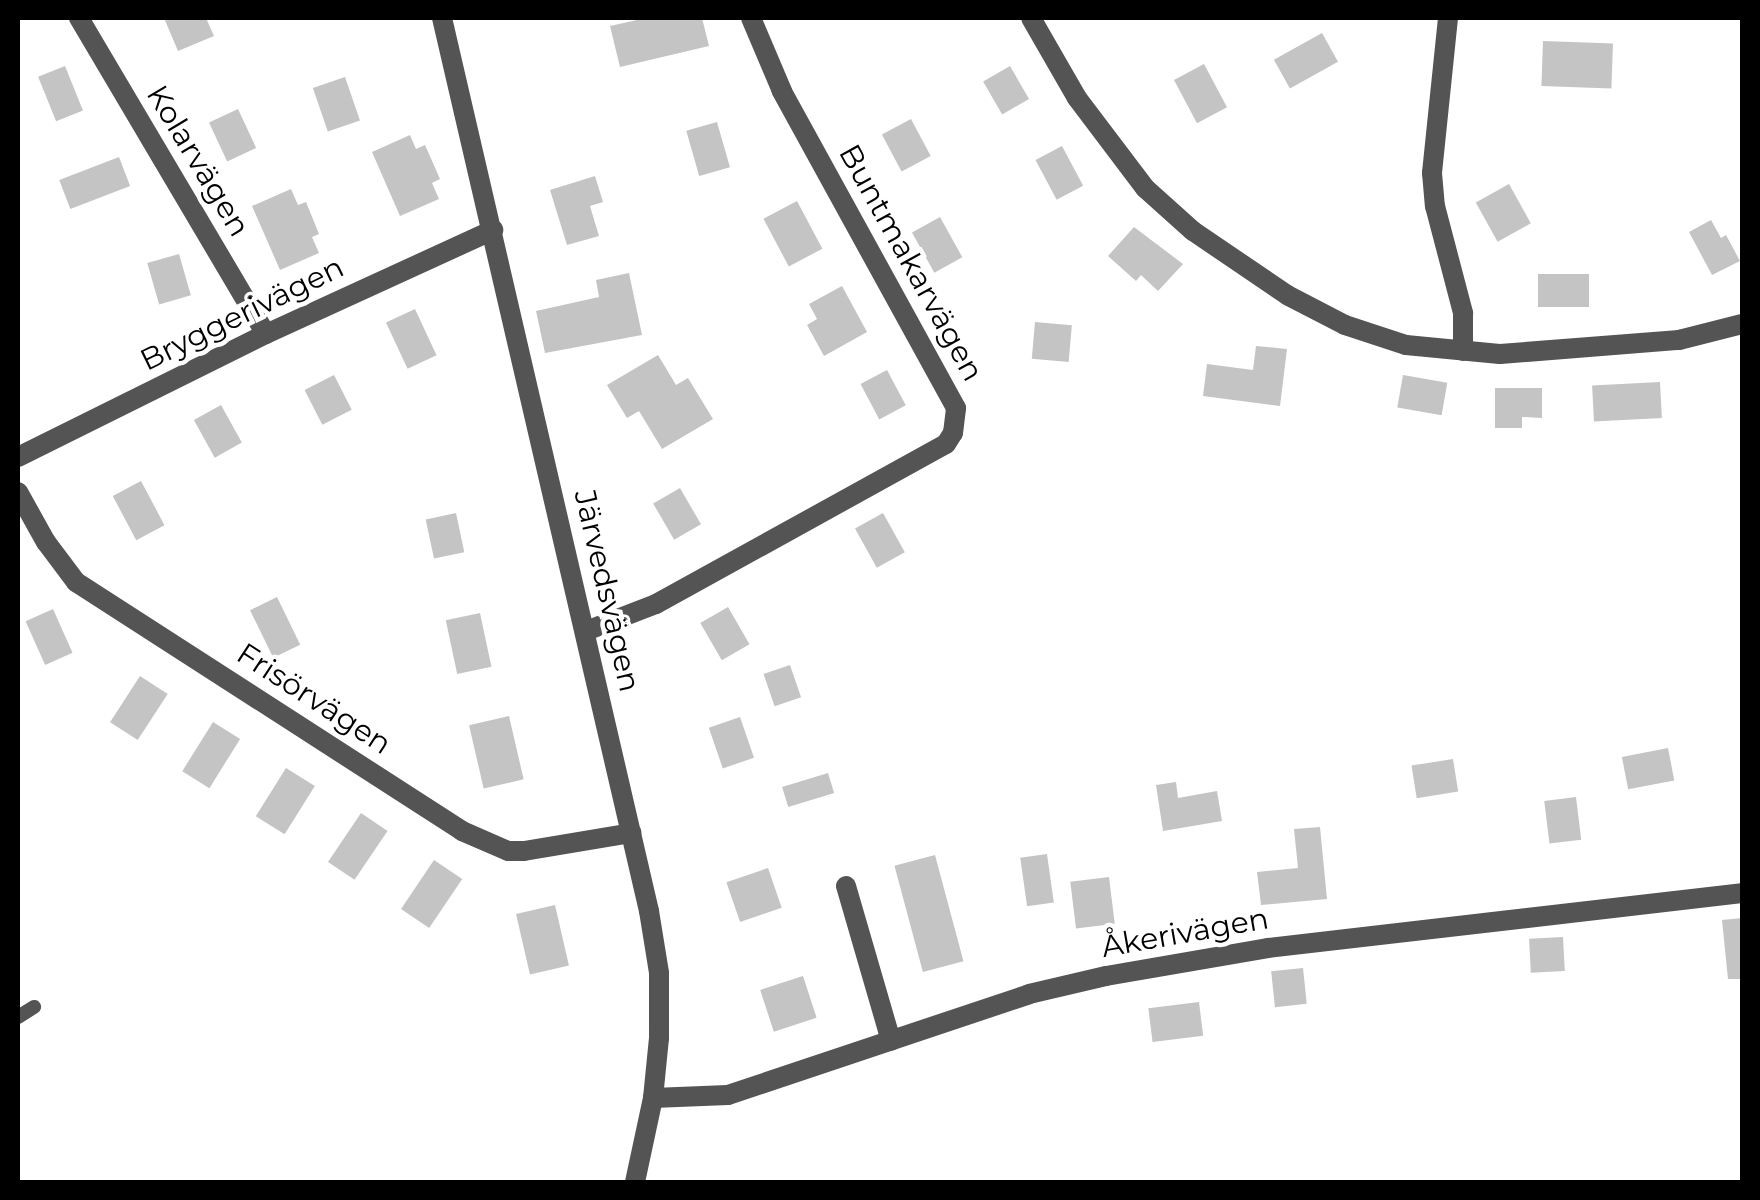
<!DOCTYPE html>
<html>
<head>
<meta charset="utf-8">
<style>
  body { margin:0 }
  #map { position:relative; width:1760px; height:1200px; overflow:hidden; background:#fff; font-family:Montserrat,sans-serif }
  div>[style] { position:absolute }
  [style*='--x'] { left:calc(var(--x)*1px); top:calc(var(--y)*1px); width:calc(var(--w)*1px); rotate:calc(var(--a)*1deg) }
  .building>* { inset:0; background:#c4c4c4; transform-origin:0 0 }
  .service>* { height:14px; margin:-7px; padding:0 7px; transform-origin:7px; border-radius:7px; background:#545454 }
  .minor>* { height:20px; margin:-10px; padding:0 10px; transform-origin:10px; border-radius:10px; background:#545454 }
  .tertiary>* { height:20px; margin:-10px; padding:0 10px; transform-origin:10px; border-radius:10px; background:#545454 }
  span { translate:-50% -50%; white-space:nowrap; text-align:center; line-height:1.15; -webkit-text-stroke:9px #fff; paint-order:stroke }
  .street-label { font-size:30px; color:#000 }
  .frame { position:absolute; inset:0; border:20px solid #000; pointer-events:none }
</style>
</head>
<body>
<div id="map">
  <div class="building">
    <div style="clip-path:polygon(164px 18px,206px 18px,214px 36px,178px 51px)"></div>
    <div style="clip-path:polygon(646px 18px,702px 18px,709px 46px,620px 67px,610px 26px)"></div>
    <div style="left:1322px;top:33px;width:33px;height:55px;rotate:61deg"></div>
    <div style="left:1543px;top:41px;width:70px;height:45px;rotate:2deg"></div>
    <div style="left:1204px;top:64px;width:49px;height:34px;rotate:62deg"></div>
    <div style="left:65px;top:66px;width:48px;height:29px;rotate:68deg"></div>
    <div style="left:1010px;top:66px;width:38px;height:31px;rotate:60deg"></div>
    <div style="left:345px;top:77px;width:46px;height:34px;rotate:71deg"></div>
    <div style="left:238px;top:109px;width:43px;height:32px;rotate:65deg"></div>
    <div style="left:911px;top:119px;width:42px;height:33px;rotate:62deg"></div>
    <div style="left:717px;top:122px;width:47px;height:32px;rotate:74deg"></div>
    <div style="clip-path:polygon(410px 135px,416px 149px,425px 145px,440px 179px,432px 183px,439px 199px,400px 216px,372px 152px)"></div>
    <div style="left:1062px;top:146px;width:45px;height:30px;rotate:62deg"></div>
    <div style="left:119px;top:157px;width:31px;height:64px;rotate:69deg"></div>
    <div style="clip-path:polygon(595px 176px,603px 202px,590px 206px,599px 236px,567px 245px,550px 190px)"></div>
    <div style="left:1509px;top:184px;width:45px;height:38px;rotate:61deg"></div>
    <div style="clip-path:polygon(291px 189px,298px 205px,306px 202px,319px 234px,312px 237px,319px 253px,280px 270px,252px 206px)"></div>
    <div style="left:797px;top:201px;width:54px;height:38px;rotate:62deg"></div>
    <div style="left:940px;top:217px;width:46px;height:32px;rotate:61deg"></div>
    <div style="clip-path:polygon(1711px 220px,1721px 238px,1726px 235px,1740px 261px,1712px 275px,1689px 232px)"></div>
    <div style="clip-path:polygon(1134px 227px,1183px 264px,1158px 291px,1141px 275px,1136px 281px,1108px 256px)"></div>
    <div style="left:179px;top:254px;width:43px;height:33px;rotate:74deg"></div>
    <div style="clip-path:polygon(629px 273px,642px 335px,545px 353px,536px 311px,599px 297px,596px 280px)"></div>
    <div style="left:1538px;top:274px;width:51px;height:33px"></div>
    <div style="clip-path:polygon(842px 286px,867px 332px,824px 356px,807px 325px,817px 319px,809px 304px)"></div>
    <div style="left:415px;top:309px;width:51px;height:32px;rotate:65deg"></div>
    <div style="left:1035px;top:322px;width:37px;height:37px;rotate:5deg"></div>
    <div style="clip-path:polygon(1256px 346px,1287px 349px,1280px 406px,1203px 396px,1207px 364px,1253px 370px)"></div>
    <div style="clip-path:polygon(658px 355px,676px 385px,688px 378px,713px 419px,662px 449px,639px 411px,627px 418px,607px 385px)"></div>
    <div style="left:887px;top:370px;width:40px;height:30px;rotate:62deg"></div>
    <div style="left:334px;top:375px;width:39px;height:33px;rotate:63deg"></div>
    <div style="left:1403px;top:375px;width:45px;height:33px;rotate:10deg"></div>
    <div style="left:1660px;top:382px;width:36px;height:68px;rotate:87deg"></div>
    <div style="clip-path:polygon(1495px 388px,1542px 388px,1542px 418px,1522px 417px,1522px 428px,1495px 428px)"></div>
    <div style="left:221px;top:405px;width:43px;height:31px;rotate:61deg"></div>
    <div style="left:141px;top:481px;width:50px;height:32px;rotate:62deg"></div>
    <div style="left:680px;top:488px;width:42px;height:31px;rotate:60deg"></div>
    <div style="left:456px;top:513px;width:40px;height:31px;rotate:78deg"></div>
    <div style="left:883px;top:513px;width:45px;height:32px;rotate:61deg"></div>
    <div style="left:277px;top:597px;width:53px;height:30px;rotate:64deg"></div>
    <div style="left:728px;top:607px;width:43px;height:32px;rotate:60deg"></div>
    <div style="left:53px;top:609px;width:48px;height:30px;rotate:66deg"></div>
    <div style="left:480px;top:613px;width:55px;height:35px;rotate:78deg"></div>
    <div style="left:790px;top:665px;width:34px;height:28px;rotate:71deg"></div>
    <div style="left:140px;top:676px;width:33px;height:55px;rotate:33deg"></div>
    <div style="left:509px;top:716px;width:65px;height:41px;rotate:77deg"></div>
    <div style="left:740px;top:717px;width:43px;height:33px;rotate:71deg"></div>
    <div style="left:213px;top:722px;width:32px;height:58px;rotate:32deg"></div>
    <div style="left:1668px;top:748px;width:33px;height:47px;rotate:79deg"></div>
    <div style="left:1453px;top:759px;width:33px;height:42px;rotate:81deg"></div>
    <div style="left:286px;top:768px;width:34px;height:57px;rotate:32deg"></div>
    <div style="left:828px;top:773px;width:21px;height:48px;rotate:73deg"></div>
    <div style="clip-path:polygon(1176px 782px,1178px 798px,1217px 791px,1222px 821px,1163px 831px,1156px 785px)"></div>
    <div style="left:1576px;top:797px;width:43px;height:32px;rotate:83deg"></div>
    <div style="left:361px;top:813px;width:32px;height:59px;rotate:34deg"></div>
    <div style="clip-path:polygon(1320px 827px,1327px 899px,1261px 905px,1257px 872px,1298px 868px,1294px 829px)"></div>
    <div style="left:1047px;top:854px;width:49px;height:27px;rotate:82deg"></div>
    <div style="left:935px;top:855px;width:110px;height:42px;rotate:75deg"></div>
    <div style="left:434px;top:860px;width:34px;height:59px;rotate:34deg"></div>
    <div style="left:768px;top:868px;width:42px;height:44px;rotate:71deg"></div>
    <div style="left:1109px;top:877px;width:47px;height:39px;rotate:83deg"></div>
    <div style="left:555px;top:905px;width:62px;height:40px;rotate:77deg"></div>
    <div style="clip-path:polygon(1742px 918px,1742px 979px,1728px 979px,1722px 920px)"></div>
    <div style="left:1563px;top:937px;width:34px;height:34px;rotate:87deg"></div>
    <div style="left:1303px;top:968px;width:36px;height:32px;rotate:84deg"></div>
    <div style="left:803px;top:976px;width:44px;height:45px;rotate:72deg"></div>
    <div style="left:1199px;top:1002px;width:34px;height:51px;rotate:83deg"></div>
  </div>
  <div class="service">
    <div style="--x:18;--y:1017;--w:19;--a:-32"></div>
  </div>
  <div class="minor">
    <div style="--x:79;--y:18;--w:367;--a:59.4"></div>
    <div style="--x:1031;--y:18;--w:92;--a:60.1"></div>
    <div style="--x:1077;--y:98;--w:113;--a:52.9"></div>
    <div style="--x:1145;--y:188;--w:64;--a:41.9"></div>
    <div style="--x:1193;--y:231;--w:114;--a:34.2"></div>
    <div style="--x:1287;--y:295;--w:65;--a:27.3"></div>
    <div style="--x:1345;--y:325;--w:64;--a:18.2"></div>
    <div style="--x:1406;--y:345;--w:94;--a:5.5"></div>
    <div style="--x:1500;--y:354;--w:180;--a:-4.5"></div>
    <div style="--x:1679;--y:340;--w:65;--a:-14.3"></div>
    <div style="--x:1448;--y:18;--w:156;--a:95.9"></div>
    <div style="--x:1432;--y:173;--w:33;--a:85"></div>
    <div style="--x:1435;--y:206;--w:111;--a:75.3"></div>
    <div style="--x:1463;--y:313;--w:38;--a:90"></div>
    <div style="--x:18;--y:457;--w:277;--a:-26.4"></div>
    <div style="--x:266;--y:334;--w:250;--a:-24.6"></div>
    <div style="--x:18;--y:492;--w:57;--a:60.8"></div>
    <div style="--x:46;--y:542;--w:50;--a:53.1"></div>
    <div style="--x:76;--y:582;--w:459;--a:32.8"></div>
    <div style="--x:462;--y:831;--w:50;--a:23.5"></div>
    <div style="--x:508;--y:851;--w:16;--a:0"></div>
    <div style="--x:524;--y:851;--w:109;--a:-9.5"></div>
    <div style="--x:586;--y:631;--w:75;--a:-21.1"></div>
    <div style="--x:656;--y:604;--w:331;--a:-28.9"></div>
    <div style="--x:946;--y:444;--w:13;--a:-58"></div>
    <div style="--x:953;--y:433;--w:25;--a:-83"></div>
    <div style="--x:956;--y:408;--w:362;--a:-118.8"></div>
    <div style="--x:782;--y:91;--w:79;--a:-113"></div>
    <div style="--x:846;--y:886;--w:161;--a:73.8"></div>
    <div style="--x:653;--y:1098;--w:75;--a:-2.3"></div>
    <div style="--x:728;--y:1095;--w:317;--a:-18.5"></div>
    <div style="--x:1029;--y:994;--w:79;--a:-13.2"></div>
    <div style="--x:1106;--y:976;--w:164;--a:-9.8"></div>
    <div style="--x:1268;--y:948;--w:477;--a:-6.6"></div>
  </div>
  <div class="tertiary">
    <div style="--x:442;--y:18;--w:917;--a:76.95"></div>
    <div style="--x:649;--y:911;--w:63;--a:80.8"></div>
    <div style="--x:659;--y:973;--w:65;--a:90"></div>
    <div style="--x:659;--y:1038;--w:60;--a:95.7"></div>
    <div style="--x:653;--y:1098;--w:86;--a:102.1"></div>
  </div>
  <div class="street-label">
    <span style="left:198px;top:161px;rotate:59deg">Kolarvägen</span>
    <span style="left:911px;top:263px;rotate:61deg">Buntmakarvägen</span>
    <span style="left:242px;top:314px;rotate:-26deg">Bryggerivägen</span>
    <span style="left:607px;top:591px;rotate:77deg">Järvedsvägen</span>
    <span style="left:314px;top:699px;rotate:33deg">Frisörvägen</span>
    <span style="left:1185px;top:933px;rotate:-10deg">Åkerivägen</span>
  </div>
  <div class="frame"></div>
</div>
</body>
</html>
